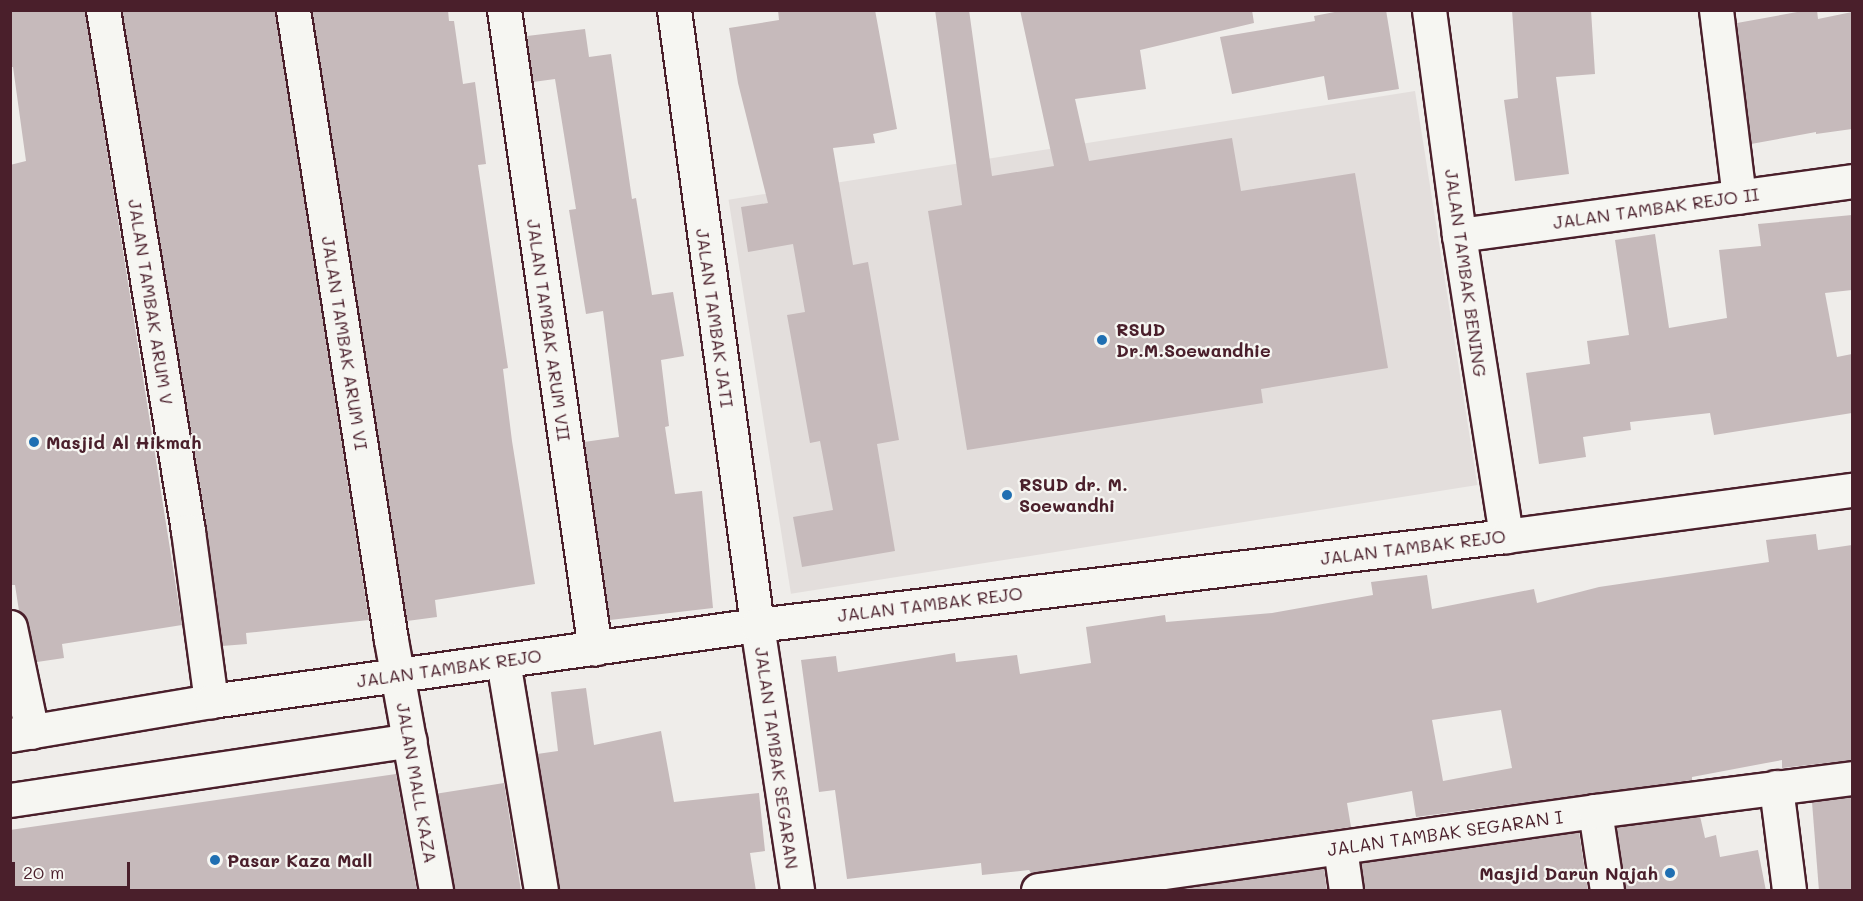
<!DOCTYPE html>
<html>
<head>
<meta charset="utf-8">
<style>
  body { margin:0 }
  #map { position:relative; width:1863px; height:901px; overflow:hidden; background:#efedea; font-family:Mali,sans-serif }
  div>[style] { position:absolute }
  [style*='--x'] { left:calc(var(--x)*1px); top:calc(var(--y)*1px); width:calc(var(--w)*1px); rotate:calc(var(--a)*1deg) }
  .built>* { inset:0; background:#e3dedc; transform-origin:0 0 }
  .building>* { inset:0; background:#c6babb; transform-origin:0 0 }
  .roads { filter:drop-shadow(2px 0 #4a1f2b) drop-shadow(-2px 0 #4a1f2b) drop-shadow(0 2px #4a1f2b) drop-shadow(0 -2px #4a1f2b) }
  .minor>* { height:33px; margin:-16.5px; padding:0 16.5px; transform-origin:16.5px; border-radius:16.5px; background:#f6f6f2 }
  .dots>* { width:16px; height:16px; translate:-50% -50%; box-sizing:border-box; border:3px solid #f6f6f2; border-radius:50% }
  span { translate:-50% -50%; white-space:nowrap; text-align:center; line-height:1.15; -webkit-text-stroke:4.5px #f6f6f2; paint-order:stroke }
  .street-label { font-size:18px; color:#4a1f2b }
  .poi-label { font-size:18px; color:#4a1f2b; font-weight:700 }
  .left { translate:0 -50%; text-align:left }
  .right { translate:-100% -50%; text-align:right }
  .frame { position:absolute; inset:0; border:12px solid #4a1f2b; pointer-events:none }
  .scale { position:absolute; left:12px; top:862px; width:118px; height:27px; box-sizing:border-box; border:3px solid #4a1f2b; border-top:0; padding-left:8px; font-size:18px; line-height:21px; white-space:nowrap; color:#4a1f2b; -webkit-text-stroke:4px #f6f6f2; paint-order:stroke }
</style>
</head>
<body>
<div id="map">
  <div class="built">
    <div style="left:1415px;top:91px;width:399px;height:695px;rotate:81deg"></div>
  </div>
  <div class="building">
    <div style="clip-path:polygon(10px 10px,85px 10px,182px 625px,62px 644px,64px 658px,37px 662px,28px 623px,19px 611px,15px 585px,10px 585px,10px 165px,26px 161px,13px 67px,10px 67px)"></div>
    <div style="clip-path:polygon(122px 10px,275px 10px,369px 620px,246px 633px,247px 644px,222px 646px,207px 528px)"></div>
    <div style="clip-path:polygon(312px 10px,448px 10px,449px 21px,454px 21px,463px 84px,475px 82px,486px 164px,478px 165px,508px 368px,503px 369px,512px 441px,535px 584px,435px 600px,437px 617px,407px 621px)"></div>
    <div style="clip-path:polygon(778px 10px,875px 10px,897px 129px,873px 134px,875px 143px,833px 148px,853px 265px,868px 262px,899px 440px,877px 444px,895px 551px,802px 567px,793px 517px,833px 510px,820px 441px,810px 443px,787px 315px,805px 312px,793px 244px,748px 252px,741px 207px,768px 203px,738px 83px,729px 28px,779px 20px)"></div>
    <div style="clip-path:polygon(935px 10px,969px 10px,992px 176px,1054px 166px,1020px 10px,1252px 10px,1254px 23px,1140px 50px,1146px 89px,1075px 99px,1089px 161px,1232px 138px,1241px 191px,1355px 173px,1388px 368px,1261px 389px,1263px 403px,967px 450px,928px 211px,962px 205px)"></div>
    <div style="clip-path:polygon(1345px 10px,1386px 10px,1399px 89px,1328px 100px,1324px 76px,1232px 94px,1220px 37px,1315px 21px,1314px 16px)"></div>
    <div style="clip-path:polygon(1512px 10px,1591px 10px,1595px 74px,1556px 77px,1569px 174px,1515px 181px,1504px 100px,1518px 98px)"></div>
    <div style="clip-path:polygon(1808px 10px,1817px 10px,1818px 19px,1852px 12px,1852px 129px,1816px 134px,1816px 132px,1751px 144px,1737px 23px)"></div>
    <div style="clip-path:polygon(585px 29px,589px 57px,611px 54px,632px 199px,636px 198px,652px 295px,673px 292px,684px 356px,661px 360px,669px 426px,665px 427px,675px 494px,702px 491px,713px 608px,610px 620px,584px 442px,619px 437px,603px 311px,586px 314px,569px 210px,576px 209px,555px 79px,533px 82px,527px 36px)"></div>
    <div style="clip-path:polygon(1852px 215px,1852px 290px,1825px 293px,1837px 357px,1852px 354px,1852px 413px,1714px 435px,1710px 413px,1630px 422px,1631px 430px,1583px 437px,1586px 457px,1539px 464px,1526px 373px,1590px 364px,1587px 341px,1629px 335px,1615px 240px,1655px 234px,1669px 328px,1727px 318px,1719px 250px,1761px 246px,1758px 224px)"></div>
    <div style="clip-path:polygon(evenodd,1816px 534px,1818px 550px,1852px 545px,1852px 760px,1782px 768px,1782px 760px,1692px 777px,1692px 780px,1416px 817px,1412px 791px,1347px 803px,1351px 827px,1031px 873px,1029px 870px,982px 875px,981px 863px,847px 879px,835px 790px,819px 792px,801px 660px,836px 656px,838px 672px,955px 653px,956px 662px,1017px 655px,1020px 674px,1091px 663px,1086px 627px,1165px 615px,1166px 622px,1272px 613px,1373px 595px,1371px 582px,1427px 575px,1432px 609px,1534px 589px,1537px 603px,1599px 587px,1769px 562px,1766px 540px,1816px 534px,1501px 710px,1512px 768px,1443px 781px,1432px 720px,1501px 710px)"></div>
    <div style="clip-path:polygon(586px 688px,594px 745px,661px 731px,674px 802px,759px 793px,765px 851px,750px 853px,756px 891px,559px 891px,537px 754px,558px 751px,551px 692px)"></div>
    <div style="clip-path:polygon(396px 774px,417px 891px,10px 891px,10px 830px)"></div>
    <div style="left:504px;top:783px;width:109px;height:67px;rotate:81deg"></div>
    <div style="clip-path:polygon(1852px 797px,1852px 891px,1819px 891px,1812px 802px)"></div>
    <div style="clip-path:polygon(1700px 816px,1705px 838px,1716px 835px,1720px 857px,1758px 850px,1766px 891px,1625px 891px,1616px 827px)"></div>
    <div style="clip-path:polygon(1579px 832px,1588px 891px,1364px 891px,1361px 863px)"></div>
    <div style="clip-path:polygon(1324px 868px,1327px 891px,1168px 891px)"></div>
  </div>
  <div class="roads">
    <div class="minor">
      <div style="--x:103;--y:10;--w:528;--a:80.73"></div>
      <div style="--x:188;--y:531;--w:172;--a:82.3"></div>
      <div style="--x:293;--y:10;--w:638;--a:81.16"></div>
      <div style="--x:391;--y:640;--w:254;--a:79.8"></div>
      <div style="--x:504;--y:10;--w:645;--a:81.9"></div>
      <div style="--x:674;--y:10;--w:621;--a:82.31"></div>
      <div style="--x:757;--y:625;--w:268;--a:81.4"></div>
      <div style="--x:1429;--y:10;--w:227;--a:82.4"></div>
      <div style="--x:1459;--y:235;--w:305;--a:81.1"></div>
      <div style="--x:1716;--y:10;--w:188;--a:83"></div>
      <div style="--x:1459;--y:235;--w:397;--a:-7.8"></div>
      <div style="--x:10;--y:627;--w:107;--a:78.2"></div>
      <div style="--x:503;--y:661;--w:232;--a:80.6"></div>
      <div style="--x:10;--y:735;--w:204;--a:-9.6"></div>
      <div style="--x:211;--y:701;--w:551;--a:-7.92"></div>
      <div style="--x:757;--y:625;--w:754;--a:-6.78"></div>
      <div style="--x:1506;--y:536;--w:349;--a:-7.6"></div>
      <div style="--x:1776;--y:787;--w:104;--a:82.8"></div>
      <div style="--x:10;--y:800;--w:404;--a:-8.5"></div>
      <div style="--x:1595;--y:811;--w:80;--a:81.4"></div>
      <div style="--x:1340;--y:848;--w:42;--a:81.9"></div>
      <div style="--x:1038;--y:890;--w:563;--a:-8.07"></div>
      <div style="--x:1595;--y:811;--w:259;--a:-7.3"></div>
    </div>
  </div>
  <div class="dots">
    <div style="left:1102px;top:340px;background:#1f6fb2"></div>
    <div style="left:34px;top:442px;background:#1f6fb2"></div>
    <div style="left:1007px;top:495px;background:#1f6fb2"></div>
    <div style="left:215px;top:860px;background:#1f6fb2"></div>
    <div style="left:1670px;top:873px;background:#1f6fb2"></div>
  </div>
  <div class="street-label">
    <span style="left:1656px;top:208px;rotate:-8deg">JALAN TAMBAK REJO II</span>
    <span style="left:1466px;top:273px;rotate:82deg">JALAN TAMBAK BENING</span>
    <span style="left:151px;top:302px;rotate:81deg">JALAN TAMBAK ARUM V</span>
    <span style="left:715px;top:318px;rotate:82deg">JALAN TAMBAK JATI</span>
    <span style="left:549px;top:330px;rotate:82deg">JALAN TAMBAK ARUM VII</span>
    <span style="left:345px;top:343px;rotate:81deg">JALAN TAMBAK ARUM VI</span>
    <span style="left:1413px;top:547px;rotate:-7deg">JALAN TAMBAK REJO</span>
    <span style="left:930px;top:604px;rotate:-7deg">JALAN TAMBAK REJO</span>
    <span style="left:449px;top:668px;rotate:-8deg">JALAN TAMBAK REJO</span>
    <span style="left:777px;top:758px;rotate:82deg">JALAN TAMBAK SEGARAN</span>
    <span style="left:417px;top:783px;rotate:80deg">JALAN MALL KAZA</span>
    <span style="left:1445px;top:833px;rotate:-8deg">JALAN TAMBAK SEGARAN I</span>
  </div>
  <div class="poi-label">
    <span class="left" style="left:1116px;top:340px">RSUD<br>Dr.M.Soewandhie</span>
    <span class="left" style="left:46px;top:442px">Masjid Al Hikmah</span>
    <span class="left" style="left:1019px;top:495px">RSUD dr. M.<br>Soewandhi</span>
    <span class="left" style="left:227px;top:860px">Pasar Kaza Mall</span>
    <span class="right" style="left:1658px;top:873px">Masjid Darun Najah</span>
  </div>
  <div class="frame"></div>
  <div class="scale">20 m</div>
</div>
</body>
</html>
